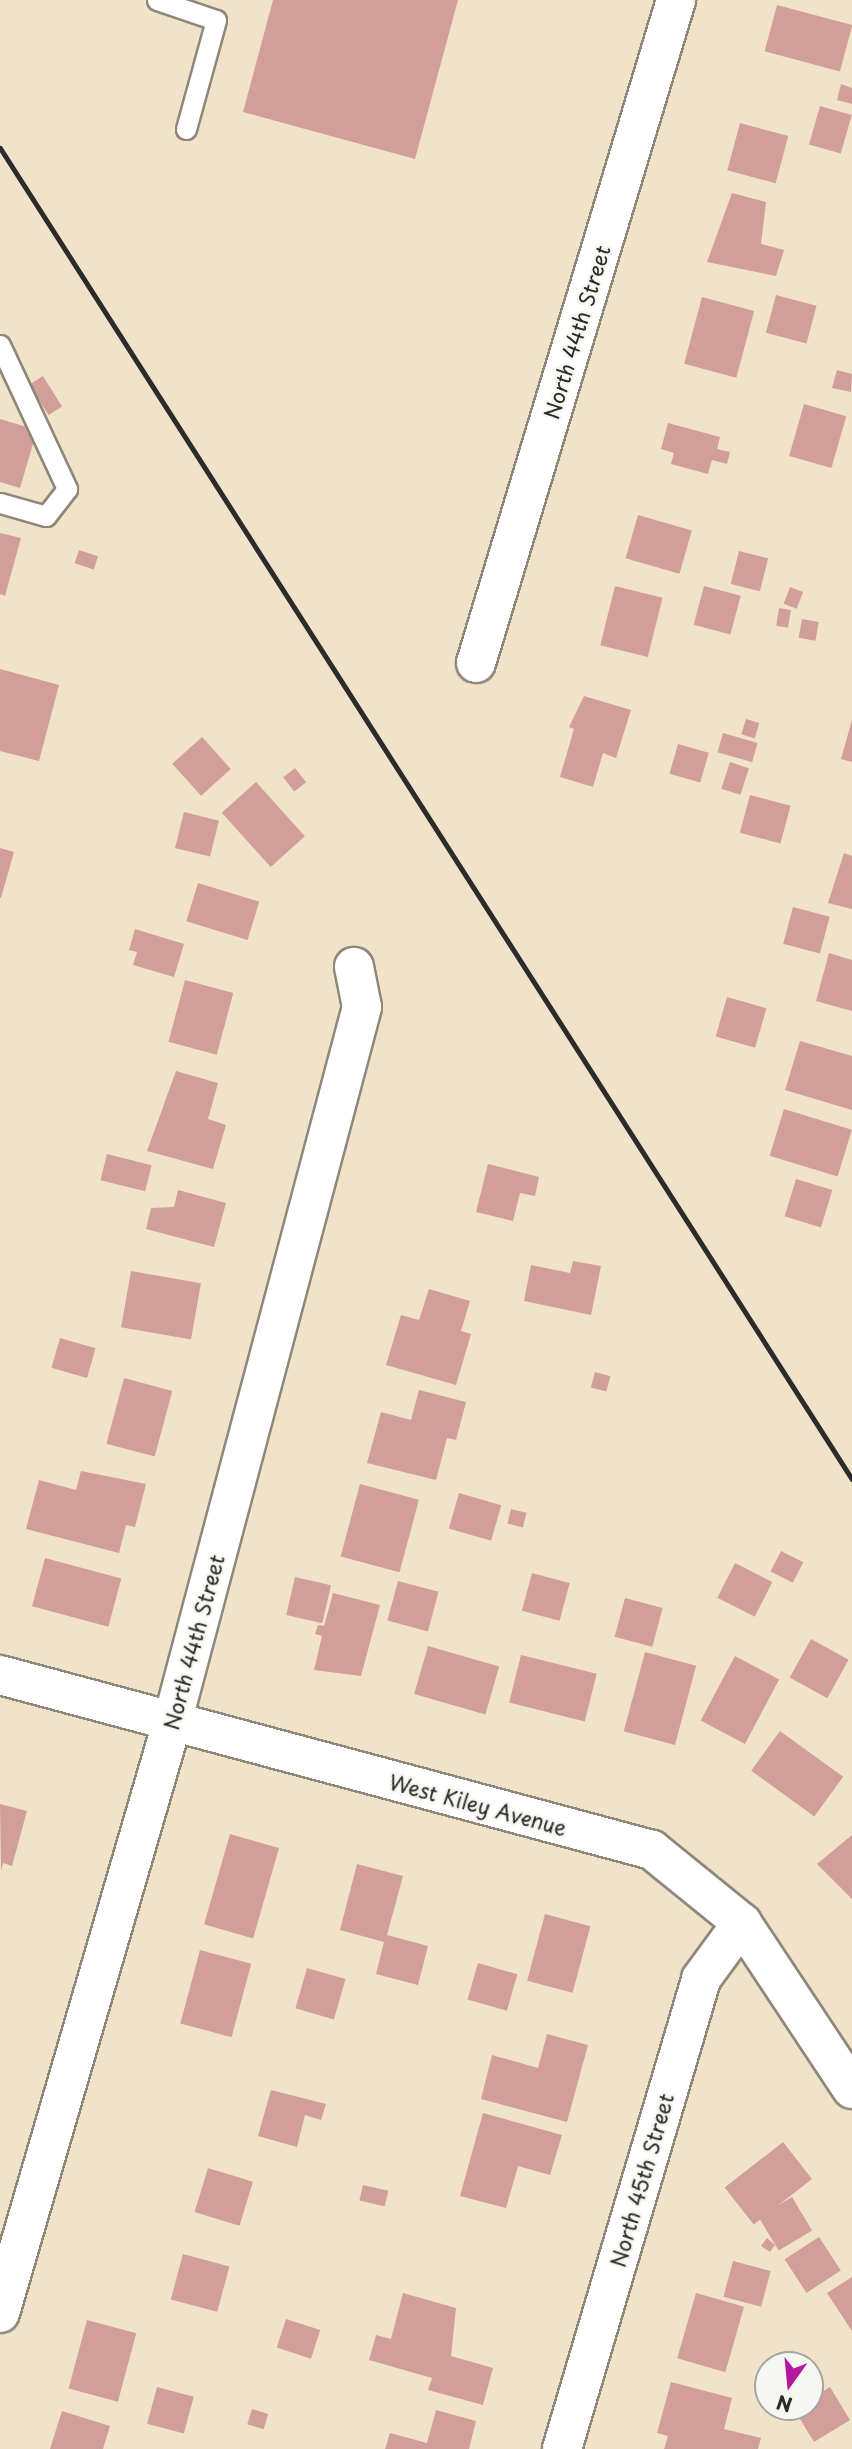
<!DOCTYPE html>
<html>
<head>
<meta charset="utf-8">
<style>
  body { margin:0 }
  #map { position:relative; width:852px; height:2449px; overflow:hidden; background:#f1e3c9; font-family:"Playpen Sans",sans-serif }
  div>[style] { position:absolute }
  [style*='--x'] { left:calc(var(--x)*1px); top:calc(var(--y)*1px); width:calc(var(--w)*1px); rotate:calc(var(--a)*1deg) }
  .building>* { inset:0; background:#d29e99; transform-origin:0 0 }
  .roads { filter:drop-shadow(2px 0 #8e877a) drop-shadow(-2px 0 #8e877a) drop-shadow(0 2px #8e877a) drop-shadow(0 -2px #8e877a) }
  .lane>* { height:19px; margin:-9.5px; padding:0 9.5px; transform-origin:9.5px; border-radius:9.5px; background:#fff }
  .street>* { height:38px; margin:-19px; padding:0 19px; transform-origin:19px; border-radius:19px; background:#fff }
  .rail>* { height:5px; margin:-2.5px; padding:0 2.5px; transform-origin:2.5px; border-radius:2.5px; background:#2b2b2b }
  span { translate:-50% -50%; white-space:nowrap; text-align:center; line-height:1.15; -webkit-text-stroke:5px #f6f6f2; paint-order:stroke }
  .street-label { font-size:21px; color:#2b2b2b }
  .north { position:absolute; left:754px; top:2351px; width:70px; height:70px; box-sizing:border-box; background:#f6f6f2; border:2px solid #a5a5a2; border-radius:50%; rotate:195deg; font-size:19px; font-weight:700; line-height:28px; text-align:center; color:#2b2b2b }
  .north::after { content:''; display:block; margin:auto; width:24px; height:32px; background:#b5179e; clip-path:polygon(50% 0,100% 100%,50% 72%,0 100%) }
</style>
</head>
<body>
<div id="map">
  <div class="building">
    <div style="clip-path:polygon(273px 0,458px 0,415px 159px,243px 112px)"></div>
    <div style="left:777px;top:5px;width:78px;height:48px;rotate:15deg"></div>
    <div style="clip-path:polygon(841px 84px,852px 88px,852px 104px,837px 100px)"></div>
    <div style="left:820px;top:106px;width:33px;height:40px;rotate:16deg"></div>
    <div style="left:740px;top:123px;width:50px;height:49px;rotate:15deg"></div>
    <div style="clip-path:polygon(732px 193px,766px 202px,761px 244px,784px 250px,776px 276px,707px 262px)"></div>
    <div style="left:776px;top:295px;width:42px;height:39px;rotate:15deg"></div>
    <div style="left:702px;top:297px;width:54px;height:69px;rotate:15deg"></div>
    <div style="clip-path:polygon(837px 370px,852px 374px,851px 392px,832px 388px)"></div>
    <div style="left:43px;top:376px;width:36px;height:16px;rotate:58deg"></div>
    <div style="left:804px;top:404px;width:44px;height:54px;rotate:16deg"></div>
    <div style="clip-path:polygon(0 419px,37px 430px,20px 488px,0 482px)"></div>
    <div style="clip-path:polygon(668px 423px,720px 437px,717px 449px,730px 452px,727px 464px,712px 460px,708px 474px,671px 464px,674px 453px,661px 449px)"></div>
    <div style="left:638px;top:515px;width:56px;height:45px;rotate:16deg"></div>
    <div style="clip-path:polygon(0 533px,21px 538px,5px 596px,0 594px)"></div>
    <div style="left:79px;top:550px;width:20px;height:14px;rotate:18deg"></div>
    <div style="left:739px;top:551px;width:30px;height:34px;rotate:14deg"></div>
    <div style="left:615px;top:586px;width:49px;height:61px;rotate:14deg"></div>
    <div style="left:704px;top:586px;width:38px;height:40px;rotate:15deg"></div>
    <div style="left:790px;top:587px;width:14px;height:18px;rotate:21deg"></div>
    <div style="left:779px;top:608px;width:12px;height:18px;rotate:9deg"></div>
    <div style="left:802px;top:619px;width:17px;height:19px;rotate:10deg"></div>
    <div style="clip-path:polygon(0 669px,59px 685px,39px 761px,0 751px)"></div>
    <div style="clip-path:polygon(584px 696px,631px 710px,616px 758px,603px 753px,593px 787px,560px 777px,574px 729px,569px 727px)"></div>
    <div style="left:746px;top:719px;width:14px;height:16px;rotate:17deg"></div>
    <div style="clip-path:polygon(852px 720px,852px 762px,841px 759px)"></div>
    <div style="left:723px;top:733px;width:36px;height:20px;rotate:16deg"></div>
    <div style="left:202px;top:737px;width:43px;height:40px;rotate:48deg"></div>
    <div style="left:678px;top:744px;width:32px;height:31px;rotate:16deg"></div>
    <div style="left:730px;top:762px;width:20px;height:28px;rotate:18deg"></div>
    <div style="left:295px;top:768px;width:18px;height:15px;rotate:52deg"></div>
    <div style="left:256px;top:782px;width:73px;height:46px;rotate:48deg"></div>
    <div style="left:750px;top:795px;width:42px;height:39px;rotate:15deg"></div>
    <div style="left:184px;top:812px;width:36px;height:37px;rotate:14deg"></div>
    <div style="clip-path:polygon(0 848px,14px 852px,1px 898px,0 898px)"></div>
    <div style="clip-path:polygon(844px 853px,852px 856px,852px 909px,828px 903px)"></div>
    <div style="left:198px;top:883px;width:64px;height:40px;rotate:17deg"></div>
    <div style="left:793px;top:907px;width:38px;height:38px;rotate:15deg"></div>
    <div style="clip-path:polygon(135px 929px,184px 944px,174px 977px,133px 965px,137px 952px,129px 950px)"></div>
    <div style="clip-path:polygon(829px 953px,852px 960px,852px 1011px,816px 1001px)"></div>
    <div style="left:185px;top:980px;width:50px;height:64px;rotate:15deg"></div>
    <div style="left:727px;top:997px;width:41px;height:41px;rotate:16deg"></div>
    <div style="clip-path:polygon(800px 1041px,852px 1056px,852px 1110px,785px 1090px)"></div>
    <div style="clip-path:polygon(176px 1071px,218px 1083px,208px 1119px,226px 1125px,213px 1169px,147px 1151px)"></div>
    <div style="left:784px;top:1109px;width:71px;height:49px;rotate:17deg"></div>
    <div style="left:107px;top:1154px;width:46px;height:27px;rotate:14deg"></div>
    <div style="clip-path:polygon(488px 1164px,539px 1177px,535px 1196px,520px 1193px,513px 1221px,476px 1212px)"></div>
    <div style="left:796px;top:1179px;width:38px;height:39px;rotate:17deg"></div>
    <div style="clip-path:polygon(178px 1190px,226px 1203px,214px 1247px,146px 1229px,151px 1208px,174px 1207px)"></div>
    <div style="clip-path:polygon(573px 1261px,601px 1266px,591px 1315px,524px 1301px,531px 1265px,570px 1273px)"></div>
    <div style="left:131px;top:1271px;width:71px;height:57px;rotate:10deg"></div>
    <div style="clip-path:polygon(429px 1289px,470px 1301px,461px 1331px,471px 1334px,456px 1385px,386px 1365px,401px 1315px,419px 1320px)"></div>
    <div style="left:60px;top:1338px;width:37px;height:31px;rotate:16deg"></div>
    <div style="left:595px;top:1372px;width:16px;height:16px;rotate:15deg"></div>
    <div style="left:124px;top:1378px;width:50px;height:68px;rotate:15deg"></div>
    <div style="clip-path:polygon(419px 1390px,466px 1402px,456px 1440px,447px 1438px,436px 1480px,367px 1463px,381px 1412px,411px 1420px)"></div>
    <div style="clip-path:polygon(81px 1471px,146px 1484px,135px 1527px,126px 1525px,119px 1553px,26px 1529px,39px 1480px,76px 1490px)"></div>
    <div style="left:360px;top:1484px;width:61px;height:75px;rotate:15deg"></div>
    <div style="left:459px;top:1493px;width:44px;height:37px;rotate:16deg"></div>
    <div style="left:511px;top:1509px;width:16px;height:15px;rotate:14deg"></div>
    <div style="left:781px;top:1551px;width:25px;height:23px;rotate:27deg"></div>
    <div style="left:45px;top:1558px;width:79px;height:50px;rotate:15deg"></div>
    <div style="left:735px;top:1563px;width:42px;height:39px;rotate:27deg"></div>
    <div style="left:532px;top:1573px;width:39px;height:39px;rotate:15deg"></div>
    <div style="left:295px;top:1577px;width:37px;height:39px;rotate:13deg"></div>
    <div style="left:398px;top:1581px;width:42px;height:41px;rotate:15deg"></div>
    <div style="clip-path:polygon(333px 1593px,380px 1605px,361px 1676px,314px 1670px,322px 1636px,315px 1634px,318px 1625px,324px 1626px)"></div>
    <div style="left:625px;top:1598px;width:39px;height:40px;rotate:15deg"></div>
    <div style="left:811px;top:1639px;width:43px;height:44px;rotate:29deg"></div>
    <div style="left:428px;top:1646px;width:74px;height:50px;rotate:16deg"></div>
    <div style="left:645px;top:1652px;width:53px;height:82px;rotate:15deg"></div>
    <div style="left:521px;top:1655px;width:78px;height:49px;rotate:14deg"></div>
    <div style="left:735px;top:1656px;width:50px;height:73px;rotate:28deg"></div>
    <div style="left:780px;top:1731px;width:78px;height:49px;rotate:36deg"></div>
    <div style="clip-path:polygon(0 1804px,27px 1811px,12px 1866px,3px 1863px,1px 1871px)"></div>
    <div style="left:230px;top:1834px;width:51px;height:94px;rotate:16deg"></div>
    <div style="clip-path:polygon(852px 1835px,852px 1899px,817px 1864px)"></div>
    <div style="clip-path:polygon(357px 1864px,403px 1876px,387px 1935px,428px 1946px,418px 1985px,376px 1974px,384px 1942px,340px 1930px)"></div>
    <div style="left:545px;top:1914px;width:47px;height:69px;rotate:15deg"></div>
    <div style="left:200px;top:1950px;width:53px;height:76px;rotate:15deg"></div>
    <div style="left:478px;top:1963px;width:41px;height:38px;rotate:16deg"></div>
    <div style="left:307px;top:1968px;width:40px;height:42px;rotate:16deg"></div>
    <div style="clip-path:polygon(547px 2034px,588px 2045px,567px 2122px,481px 2099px,492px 2055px,538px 2068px)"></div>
    <div style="clip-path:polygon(271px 2090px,326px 2104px,321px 2120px,305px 2115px,297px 2147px,258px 2136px)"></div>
    <div style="clip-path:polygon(483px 2113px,562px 2135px,550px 2175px,518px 2166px,506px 2208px,460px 2196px)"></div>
    <div style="left:783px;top:2142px;width:47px;height:74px;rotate:52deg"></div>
    <div style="left:208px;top:2168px;width:47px;height:46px;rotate:17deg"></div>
    <div style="left:363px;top:2185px;width:26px;height:16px;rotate:13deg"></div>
    <div style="left:792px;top:2197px;width:39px;height:39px;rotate:59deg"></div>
    <div style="left:819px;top:2237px;width:40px;height:41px;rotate:57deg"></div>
    <div style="clip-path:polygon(767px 2238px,775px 2245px,770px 2252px,761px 2246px)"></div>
    <div style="left:183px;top:2254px;width:48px;height:47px;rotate:15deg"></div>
    <div style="left:733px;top:2261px;width:39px;height:37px;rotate:15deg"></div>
    <div style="clip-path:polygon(852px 2277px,852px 2331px,827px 2293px)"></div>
    <div style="clip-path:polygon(403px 2293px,456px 2308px,451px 2356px,493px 2368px,483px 2405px,428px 2390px,432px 2378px,369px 2360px,376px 2335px,391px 2339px)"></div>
    <div style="left:696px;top:2293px;width:50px;height:68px;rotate:16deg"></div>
    <div style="left:286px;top:2319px;width:36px;height:30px;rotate:18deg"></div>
    <div style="left:87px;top:2320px;width:51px;height:71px;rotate:15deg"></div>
    <div style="clip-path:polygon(671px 2382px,732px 2398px,724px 2429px,761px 2438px,758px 2449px,664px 2449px,668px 2436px,657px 2433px)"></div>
    <div style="left:157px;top:2387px;width:38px;height:38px;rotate:15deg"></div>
    <div style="clip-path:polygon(830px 2387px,850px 2420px,814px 2442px,794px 2409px,810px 2407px,810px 2399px)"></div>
    <div style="left:252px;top:2409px;width:17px;height:16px;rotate:17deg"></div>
    <div style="clip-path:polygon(436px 2410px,476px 2421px,469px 2449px,385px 2449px,390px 2433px,427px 2443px)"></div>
    <div style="clip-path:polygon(62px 2411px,110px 2426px,103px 2449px,50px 2449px)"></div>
  </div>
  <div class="roads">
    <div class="lane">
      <div style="--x:157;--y:0;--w:62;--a:18.7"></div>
      <div style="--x:216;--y:20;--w:113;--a:105.4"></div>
      <div style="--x:0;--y:345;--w:159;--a:65"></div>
      <div style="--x:67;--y:489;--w:34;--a:128"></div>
      <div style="--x:46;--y:516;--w:48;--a:-164.2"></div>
    </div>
    <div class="street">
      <div style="--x:476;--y:663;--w:693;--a:-73.21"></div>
      <div style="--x:0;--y:1675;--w:675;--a:15.02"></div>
      <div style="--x:652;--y:1850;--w:116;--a:39"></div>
      <div style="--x:742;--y:1923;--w:199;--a:56.5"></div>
      <div style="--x:0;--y:2313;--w:615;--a:-73.75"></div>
      <div style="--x:172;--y:1723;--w:741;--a:-75.14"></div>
      <div style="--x:362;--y:1007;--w:41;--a:-101.3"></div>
      <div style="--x:562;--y:2449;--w:490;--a:-73.5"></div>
      <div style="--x:701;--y:1979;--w:69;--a:-53.8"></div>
    </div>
  </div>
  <div class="rail">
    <div style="--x:0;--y:148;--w:1580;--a:57.38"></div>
  </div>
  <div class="street-label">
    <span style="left:576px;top:332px;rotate:-73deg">North 44th Street</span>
    <span style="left:193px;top:1642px;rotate:-75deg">North 44th Street</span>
    <span style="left:478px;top:1804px;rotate:15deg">West Kiley Avenue</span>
    <span style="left:641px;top:2180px;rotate:-74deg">North 45th Street</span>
  </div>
  <div class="north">N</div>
</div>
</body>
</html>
